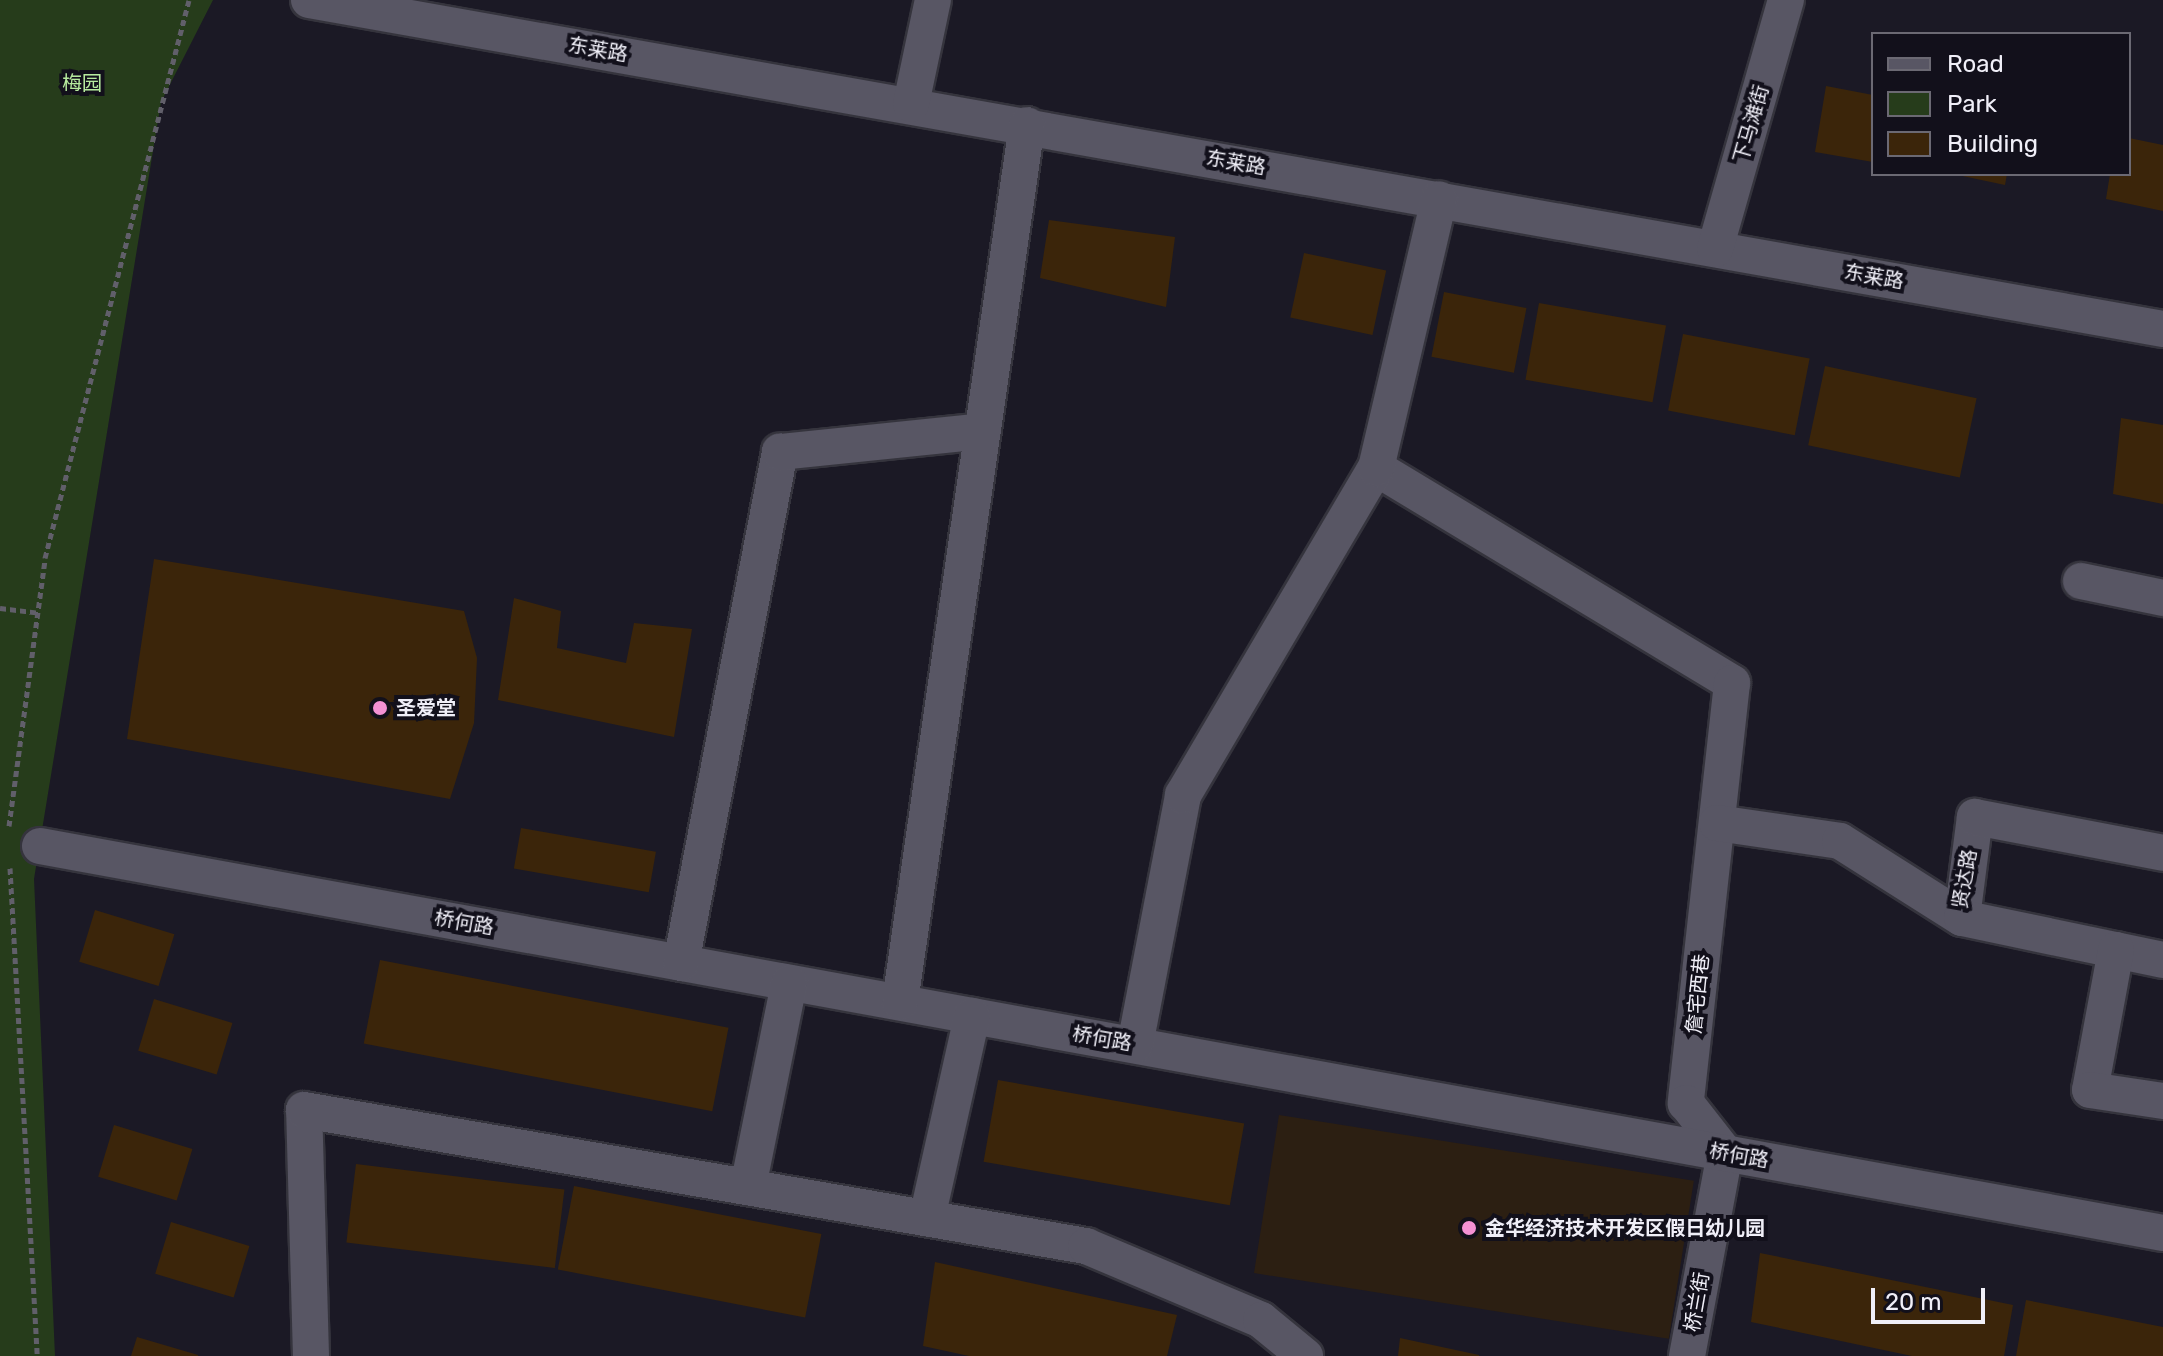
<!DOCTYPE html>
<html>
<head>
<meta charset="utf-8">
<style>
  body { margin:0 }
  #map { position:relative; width:2163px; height:1356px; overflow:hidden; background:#1b1925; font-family:Rubik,"Noto Sans SC",sans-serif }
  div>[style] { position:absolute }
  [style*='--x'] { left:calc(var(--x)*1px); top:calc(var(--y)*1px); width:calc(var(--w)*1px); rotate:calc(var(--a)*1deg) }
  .education>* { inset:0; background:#2c1f12; transform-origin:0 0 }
  .green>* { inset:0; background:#263c1b }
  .building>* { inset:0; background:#3b250a; transform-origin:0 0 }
  .path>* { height:5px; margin-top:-2.5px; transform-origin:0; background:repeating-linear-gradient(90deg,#615f6a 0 6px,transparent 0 10px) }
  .roads { filter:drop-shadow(2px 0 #35343d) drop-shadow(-2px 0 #35343d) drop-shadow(0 2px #35343d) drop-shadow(0 -2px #35343d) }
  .minor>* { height:36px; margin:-18px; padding:0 18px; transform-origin:18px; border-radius:18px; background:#585664 }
  .dots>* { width:22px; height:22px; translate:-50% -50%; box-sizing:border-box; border:4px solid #12101b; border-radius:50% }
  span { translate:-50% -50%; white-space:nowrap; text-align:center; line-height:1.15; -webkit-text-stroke:8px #12101b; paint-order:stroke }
  .street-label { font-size:20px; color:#f0eff8 }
  .park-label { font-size:20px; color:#b7eb9e }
  .poi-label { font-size:20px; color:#f0eff8; font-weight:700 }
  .left { translate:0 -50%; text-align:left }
  .legend { position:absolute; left:1871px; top:32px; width:260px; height:144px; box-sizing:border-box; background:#12101b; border:2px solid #6b6973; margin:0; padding:10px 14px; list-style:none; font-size:24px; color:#f0eff8 }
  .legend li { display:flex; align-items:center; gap:16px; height:40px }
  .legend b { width:40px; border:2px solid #6b6973 }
  .scale { position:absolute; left:1871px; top:1288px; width:114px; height:36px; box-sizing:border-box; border:4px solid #f0eff8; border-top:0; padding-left:10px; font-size:24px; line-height:28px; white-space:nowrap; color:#f0eff8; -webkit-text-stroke:6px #12101b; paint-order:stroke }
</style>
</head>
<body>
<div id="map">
  <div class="education">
    <div style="left:1279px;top:1115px;width:420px;height:160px;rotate:9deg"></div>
  </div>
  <div class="green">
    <div style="clip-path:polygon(0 0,213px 0,161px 102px,34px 879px,55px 1356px,0 1356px)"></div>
  </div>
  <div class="building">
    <div style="clip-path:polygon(1826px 86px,1873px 95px,1873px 162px,1815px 152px)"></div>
    <div style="clip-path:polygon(2129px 138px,2163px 145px,2163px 211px,2106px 199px,2110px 174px,2129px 174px)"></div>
    <div style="clip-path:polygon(1953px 174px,2007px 174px,2005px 185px)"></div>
    <div style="clip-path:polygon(1049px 220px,1175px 237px,1166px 307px,1040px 278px)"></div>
    <div style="left:1304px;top:253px;width:84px;height:66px;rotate:12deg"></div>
    <div style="left:1444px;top:292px;width:84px;height:66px;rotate:11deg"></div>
    <div style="left:1539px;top:303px;width:129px;height:78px;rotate:10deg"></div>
    <div style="left:1683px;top:334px;width:129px;height:78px;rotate:11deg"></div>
    <div style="left:1825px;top:366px;width:155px;height:81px;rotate:12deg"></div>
    <div style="clip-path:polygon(2121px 418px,2163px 425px,2163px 504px,2113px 494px)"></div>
    <div style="clip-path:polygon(154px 559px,464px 611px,477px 658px,474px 723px,450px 799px,127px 739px)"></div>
    <div style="clip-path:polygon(514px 598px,561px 611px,557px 648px,626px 663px,634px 623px,692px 629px,674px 737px,498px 700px)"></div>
    <div style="left:521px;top:828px;width:137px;height:41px;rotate:10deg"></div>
    <div style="left:95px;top:910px;width:83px;height:54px;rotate:17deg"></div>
    <div style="left:380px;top:960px;width:355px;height:85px;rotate:11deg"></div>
    <div style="left:154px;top:999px;width:82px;height:54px;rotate:17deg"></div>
    <div style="left:998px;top:1080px;width:250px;height:83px;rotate:10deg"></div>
    <div style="left:114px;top:1125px;width:82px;height:54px;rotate:17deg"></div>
    <div style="left:356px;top:1164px;width:210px;height:79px;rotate:7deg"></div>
    <div style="left:574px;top:1186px;width:252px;height:85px;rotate:11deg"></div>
    <div style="left:171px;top:1222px;width:82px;height:54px;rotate:17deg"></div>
    <div style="clip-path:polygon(1760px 1253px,2013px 1305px,2004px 1356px,1912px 1356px,1751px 1322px)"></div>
    <div style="clip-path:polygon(935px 1262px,1177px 1315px,1167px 1356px,969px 1356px,923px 1346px)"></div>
    <div style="clip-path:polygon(2026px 1300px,2163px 1327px,2163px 1356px,2016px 1356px)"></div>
    <div style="clip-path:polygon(137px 1337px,198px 1355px,198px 1356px,131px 1356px)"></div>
    <div style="clip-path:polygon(1400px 1338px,1479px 1355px,1479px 1356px,1398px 1356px)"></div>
  </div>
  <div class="path">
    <div style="--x:0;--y:608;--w:38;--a:7"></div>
    <div style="--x:9;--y:826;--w:270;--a:-82.3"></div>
    <div style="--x:45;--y:558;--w:576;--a:-75.53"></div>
    <div style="--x:10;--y:868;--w:489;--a:86.8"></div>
  </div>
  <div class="roads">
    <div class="minor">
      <div style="--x:309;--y:0;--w:1883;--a:10.06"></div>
      <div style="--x:911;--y:104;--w:106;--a:-78.1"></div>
      <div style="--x:1715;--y:249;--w:259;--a:-74.1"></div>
      <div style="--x:1376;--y:468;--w:416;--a:31.1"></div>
      <div style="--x:1732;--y:683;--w:423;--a:96.3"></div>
      <div style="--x:1686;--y:1103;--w:63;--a:52"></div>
      <div style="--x:1725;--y:1153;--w:207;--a:100.6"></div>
      <div style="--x:2081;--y:581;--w:84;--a:11.7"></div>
      <div style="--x:1717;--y:823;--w:124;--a:8.3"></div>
      <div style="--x:1840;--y:841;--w:144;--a:32.3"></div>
      <div style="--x:1962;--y:918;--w:102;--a:-82.7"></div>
      <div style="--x:1975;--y:817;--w:191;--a:10.8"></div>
      <div style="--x:40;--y:846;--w:2158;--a:10.33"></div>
      <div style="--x:1962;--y:918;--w:205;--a:11.8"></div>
      <div style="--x:2116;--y:950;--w:142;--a:100.5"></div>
      <div style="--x:2090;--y:1090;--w:74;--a:8.6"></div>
      <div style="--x:681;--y:963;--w:521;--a:-79.04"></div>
      <div style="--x:780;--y:452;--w:203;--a:-5.9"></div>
      <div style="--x:900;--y:1002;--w:886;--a:-81.76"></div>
      <div style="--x:1135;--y:1045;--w:255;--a:-79.1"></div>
      <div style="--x:1183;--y:795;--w:380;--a:-59.5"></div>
      <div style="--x:1376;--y:468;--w:276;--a:-76.8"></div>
      <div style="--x:748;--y:1187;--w:208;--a:-78.6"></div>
      <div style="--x:927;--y:1218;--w:207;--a:-77.4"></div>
      <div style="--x:311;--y:1356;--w:246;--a:-91.6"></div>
      <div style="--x:304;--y:1110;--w:794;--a:9.87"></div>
      <div style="--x:1086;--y:1246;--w:190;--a:22.9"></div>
      <div style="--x:1261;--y:1320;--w:57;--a:39.3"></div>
    </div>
  </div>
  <div class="dots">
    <div style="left:380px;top:708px;background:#f491d4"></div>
    <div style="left:1469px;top:1228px;background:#f491d4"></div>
  </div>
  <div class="street-label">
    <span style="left:598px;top:50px;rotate:10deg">东莱路</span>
    <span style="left:1751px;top:124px;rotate:-74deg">下马滩街</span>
    <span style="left:1236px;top:163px;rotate:10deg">东莱路</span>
    <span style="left:1874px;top:277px;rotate:10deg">东莱路</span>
    <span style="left:1965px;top:879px;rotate:-80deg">贤达路</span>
    <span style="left:464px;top:923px;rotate:10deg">桥何路</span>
    <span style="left:1698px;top:994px;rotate:-84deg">詹宅西巷</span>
    <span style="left:1102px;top:1039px;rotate:10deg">桥何路</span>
    <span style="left:1739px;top:1156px;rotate:10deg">桥何路</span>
    <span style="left:1697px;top:1302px;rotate:-80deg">桥兰街</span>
  </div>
  <div class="park-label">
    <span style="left:82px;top:83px">梅园</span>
  </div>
  <div class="poi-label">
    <span class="left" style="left:396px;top:708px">圣爱堂</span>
    <span class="left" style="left:1485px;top:1228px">金华经济技术开发区假日幼儿园</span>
  </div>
  <ul class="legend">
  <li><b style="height:10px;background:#585664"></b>Road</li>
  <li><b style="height:22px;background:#263c1b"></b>Park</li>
  <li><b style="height:22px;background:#3b250a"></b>Building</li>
  </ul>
  <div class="scale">20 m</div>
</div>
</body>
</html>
